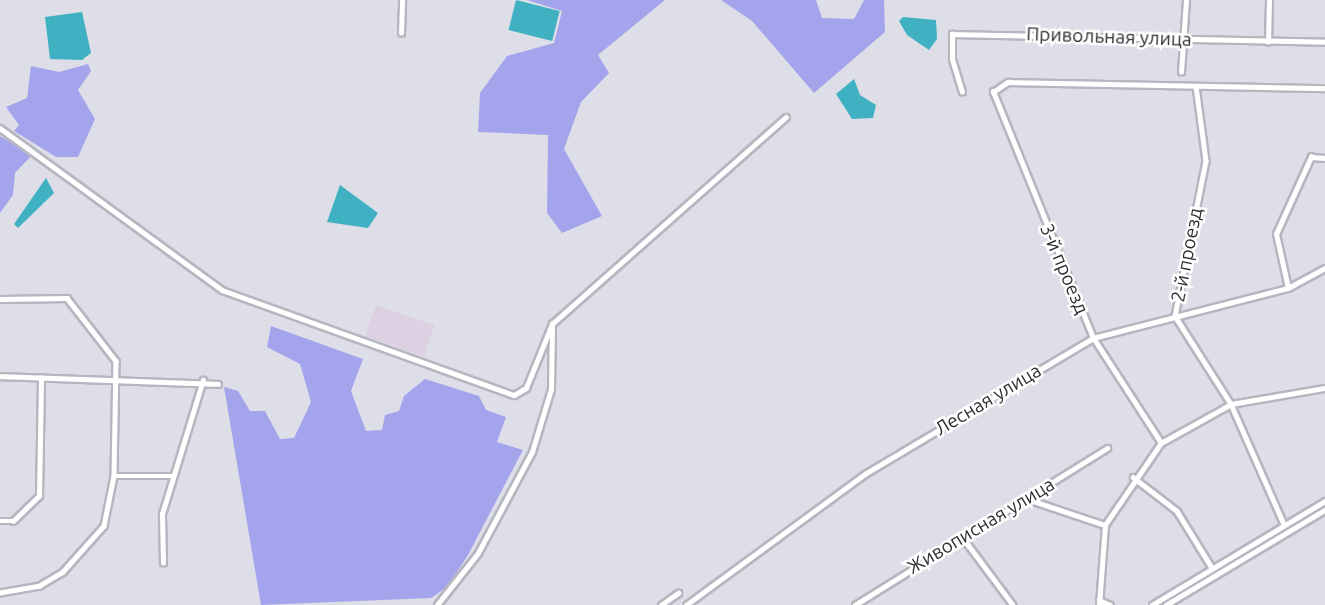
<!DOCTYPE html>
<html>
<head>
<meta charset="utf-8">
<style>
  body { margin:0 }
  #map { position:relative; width:1325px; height:605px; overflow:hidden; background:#dedee8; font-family:Ubuntu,sans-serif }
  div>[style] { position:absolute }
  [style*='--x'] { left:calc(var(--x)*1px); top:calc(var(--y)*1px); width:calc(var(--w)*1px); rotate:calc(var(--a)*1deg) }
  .industrial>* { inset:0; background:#ded0e3; transform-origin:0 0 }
  .forest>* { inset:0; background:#a4a4ec }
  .water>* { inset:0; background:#3fb1c2; transform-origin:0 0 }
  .roads { filter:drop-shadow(2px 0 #b5b6bf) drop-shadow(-2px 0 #b5b6bf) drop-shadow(0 2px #b5b6bf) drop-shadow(0 -2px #b5b6bf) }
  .street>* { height:4.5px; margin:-2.25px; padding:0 2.25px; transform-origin:2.25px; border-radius:2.25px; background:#fff }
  span { translate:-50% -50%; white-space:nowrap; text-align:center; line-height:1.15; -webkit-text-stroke:5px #fff; paint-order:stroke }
  .street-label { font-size:19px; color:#2f2f33 }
</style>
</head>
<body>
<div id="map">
  <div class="industrial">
    <div style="left:376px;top:305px;width:62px;height:33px;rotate:19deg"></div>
  </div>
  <div class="forest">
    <div style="clip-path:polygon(527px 0,665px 0,598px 55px,609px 73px,581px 102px,564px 149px,602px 216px,562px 233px,547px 213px,548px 135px,478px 132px,480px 93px,507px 56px,554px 43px,562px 11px)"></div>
    <div style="clip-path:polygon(721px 0,816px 0,822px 18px,854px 19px,864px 0,884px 0,885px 32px,814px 93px,752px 21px)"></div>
    <div style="clip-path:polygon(88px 64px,91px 71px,78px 90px,95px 119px,78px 157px,56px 157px,14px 131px,19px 125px,6px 107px,27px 98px,31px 66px,59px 72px)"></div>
    <div style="clip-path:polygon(0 136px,32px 155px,15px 173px,13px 195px,0 213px)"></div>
    <div style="clip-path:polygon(271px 326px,363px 359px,351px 391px,366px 431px,382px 430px,385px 415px,399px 411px,404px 396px,425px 379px,479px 396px,486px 410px,506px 417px,497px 442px,523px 450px,468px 555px,447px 587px,431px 598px,261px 605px,224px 387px,238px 391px,250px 411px,265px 411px,280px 439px,294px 438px,311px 402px,300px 364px,267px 347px)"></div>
  </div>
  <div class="water">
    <div style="left:516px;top:0;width:45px;height:31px;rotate:14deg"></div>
    <div style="clip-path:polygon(82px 12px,91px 53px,82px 60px,50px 59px,45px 17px)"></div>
    <div style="clip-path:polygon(903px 17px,936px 20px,937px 39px,929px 50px,907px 35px,899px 21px)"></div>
    <div style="clip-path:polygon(854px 79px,860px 95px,876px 105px,873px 118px,852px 119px,836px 94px)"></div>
    <div style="clip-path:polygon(46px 178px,54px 193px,18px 228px,14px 224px)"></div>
    <div style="clip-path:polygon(340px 185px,378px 213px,368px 228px,327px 222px)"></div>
  </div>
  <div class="roads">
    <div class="street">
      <div style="--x:401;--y:33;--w:33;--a:-88"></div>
      <div style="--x:1268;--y:42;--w:42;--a:-88.6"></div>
      <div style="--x:1181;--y:72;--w:72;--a:-86"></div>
      <div style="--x:1196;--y:86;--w:76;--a:82.4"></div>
      <div style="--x:1206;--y:161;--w:158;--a:101.3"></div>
      <div style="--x:1175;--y:316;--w:104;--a:57.5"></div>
      <div style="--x:1231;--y:404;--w:131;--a:66.2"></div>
      <div style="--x:962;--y:92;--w:34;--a:-107"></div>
      <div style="--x:952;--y:59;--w:25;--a:-90"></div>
      <div style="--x:952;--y:34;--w:373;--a:1.2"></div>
      <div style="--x:0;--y:128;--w:275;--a:36.1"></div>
      <div style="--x:222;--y:290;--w:310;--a:19.8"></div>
      <div style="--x:514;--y:395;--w:14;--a:-30"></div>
      <div style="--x:526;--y:388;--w:69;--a:-67.9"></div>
      <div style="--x:1288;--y:288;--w:55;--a:-102.5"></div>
      <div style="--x:1276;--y:234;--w:85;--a:-65.6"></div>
      <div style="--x:1311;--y:157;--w:14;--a:4"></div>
      <div style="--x:0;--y:299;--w:67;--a:-0.9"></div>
      <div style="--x:67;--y:298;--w:80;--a:52.1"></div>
      <div style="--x:116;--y:361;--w:115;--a:91"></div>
      <div style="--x:114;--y:476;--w:51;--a:101.3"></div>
      <div style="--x:104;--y:526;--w:62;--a:131.7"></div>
      <div style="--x:63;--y:572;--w:27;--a:149"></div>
      <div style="--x:40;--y:586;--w:41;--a:170.1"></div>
      <div style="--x:0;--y:376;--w:218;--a:2.1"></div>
      <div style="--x:1161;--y:443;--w:125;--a:-122.9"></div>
      <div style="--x:1093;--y:338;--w:266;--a:-112.1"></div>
      <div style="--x:993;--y:92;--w:18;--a:-34"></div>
      <div style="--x:1008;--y:82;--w:317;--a:1.1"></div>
      <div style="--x:114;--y:476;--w:57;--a:0"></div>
      <div style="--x:1133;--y:477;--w:56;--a:37.7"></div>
      <div style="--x:1177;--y:511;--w:65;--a:58.3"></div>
      <div style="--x:1027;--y:499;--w:82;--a:18.4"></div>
      <div style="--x:0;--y:521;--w:13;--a:0"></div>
      <div style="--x:13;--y:521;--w:36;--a:-44"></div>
      <div style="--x:39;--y:496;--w:118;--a:-89"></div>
      <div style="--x:964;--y:539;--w:82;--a:53.4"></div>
      <div style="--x:163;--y:563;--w:49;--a:-91.2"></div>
      <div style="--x:162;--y:514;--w:140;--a:-73"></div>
      <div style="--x:1099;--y:600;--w:12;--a:24"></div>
      <div style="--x:437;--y:605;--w:66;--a:-51.7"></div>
      <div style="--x:478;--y:553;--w:115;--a:-61.9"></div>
      <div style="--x:532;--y:452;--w:66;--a:-73.2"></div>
      <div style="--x:551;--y:389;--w:65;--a:-89.1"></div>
      <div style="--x:552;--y:324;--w:312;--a:-41.5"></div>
      <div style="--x:661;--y:605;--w:21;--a:-35"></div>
      <div style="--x:686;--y:605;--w:222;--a:-36.2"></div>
      <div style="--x:865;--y:474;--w:265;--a:-30.8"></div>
      <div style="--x:1093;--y:338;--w:201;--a:-14.4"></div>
      <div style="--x:1288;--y:288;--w:42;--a:-28.4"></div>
      <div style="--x:855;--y:605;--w:297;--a:-31.9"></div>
      <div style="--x:1099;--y:605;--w:80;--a:-85.7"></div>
      <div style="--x:1105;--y:525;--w:99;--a:-55.7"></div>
      <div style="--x:1161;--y:443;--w:80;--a:-29.1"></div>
      <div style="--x:1231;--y:404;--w:95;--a:-9.7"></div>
      <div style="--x:1152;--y:605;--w:202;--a:-31"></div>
      <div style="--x:1166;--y:605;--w:185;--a:-30.9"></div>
    </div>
  </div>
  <div class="street-label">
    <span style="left:1109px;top:37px;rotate:2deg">Привольная улица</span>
    <span style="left:1187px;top:255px;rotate:-79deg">2-й проезд</span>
    <span style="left:1064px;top:269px;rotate:67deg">3-й проезд</span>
    <span style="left:988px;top:400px;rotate:-31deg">Лесная улица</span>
    <span style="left:981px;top:526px;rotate:-31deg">Живописная улица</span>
  </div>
</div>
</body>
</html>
